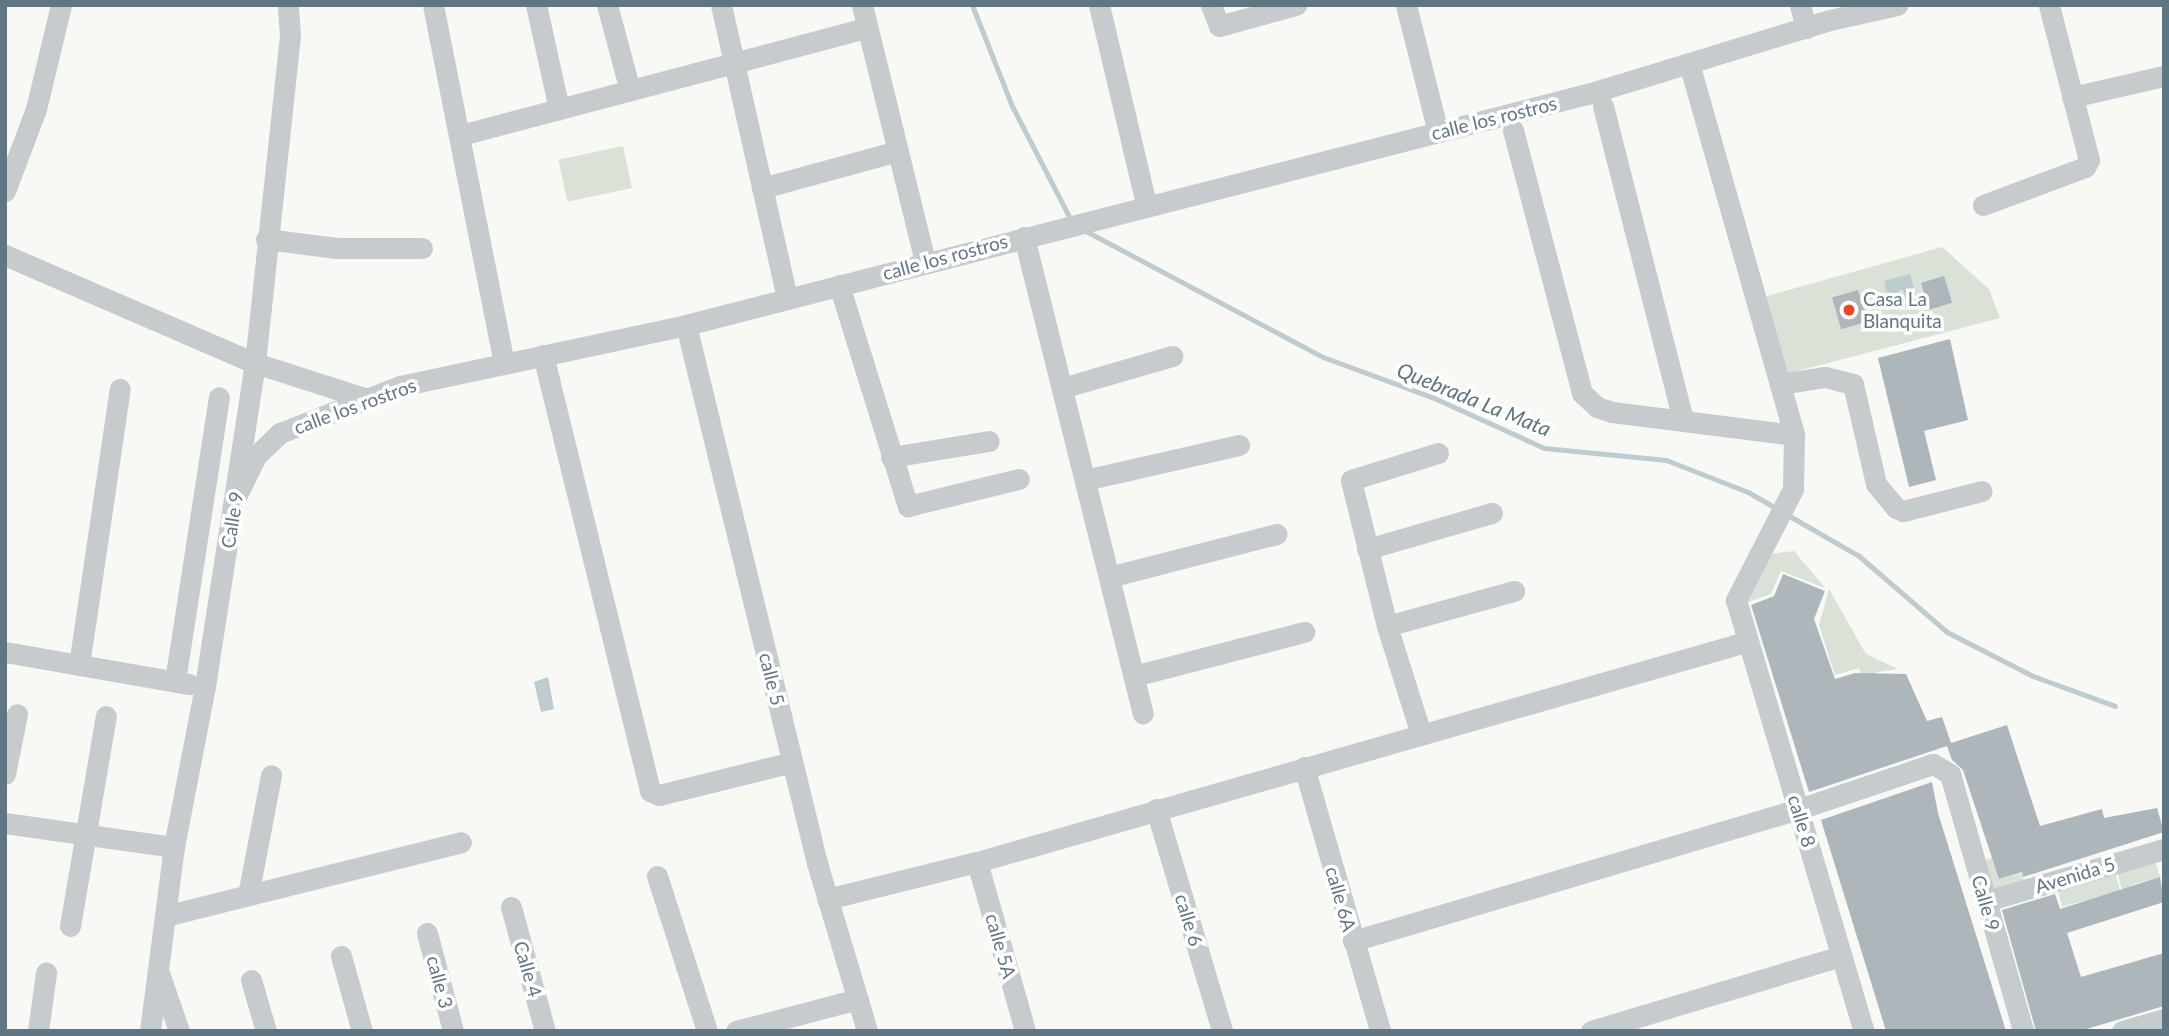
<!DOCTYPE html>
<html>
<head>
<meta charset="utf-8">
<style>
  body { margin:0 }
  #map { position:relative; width:2169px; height:1036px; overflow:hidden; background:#f8f8f5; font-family:Lato,sans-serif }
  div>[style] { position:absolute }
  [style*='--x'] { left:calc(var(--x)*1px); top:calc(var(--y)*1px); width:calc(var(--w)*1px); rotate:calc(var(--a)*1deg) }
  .green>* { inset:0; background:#dae1d6; transform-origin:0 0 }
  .water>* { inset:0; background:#becbcf }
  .stream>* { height:5px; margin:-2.5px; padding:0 2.5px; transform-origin:2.5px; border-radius:2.5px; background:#becbcf }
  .building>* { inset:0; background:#acb6bb; transform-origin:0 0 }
  .minor>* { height:21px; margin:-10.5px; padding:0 10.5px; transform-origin:10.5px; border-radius:10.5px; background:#c6cbce }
  .dots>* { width:19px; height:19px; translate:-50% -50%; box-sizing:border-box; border:4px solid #fff; border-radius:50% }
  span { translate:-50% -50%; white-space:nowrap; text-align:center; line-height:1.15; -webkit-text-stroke:7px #fff; paint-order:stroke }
  .street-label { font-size:19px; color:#617683 }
  .poi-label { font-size:19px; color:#617683 }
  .left { translate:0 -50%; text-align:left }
  .water-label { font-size:21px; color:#5b767d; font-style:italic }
  .frame { position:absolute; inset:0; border:7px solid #617683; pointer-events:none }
</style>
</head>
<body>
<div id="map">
  <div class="green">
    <div style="left:623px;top:146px;width:43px;height:66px;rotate:78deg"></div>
    <div style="clip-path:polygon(1942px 247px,1989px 289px,2000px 318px,1786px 374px,1764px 297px)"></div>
    <div style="clip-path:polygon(1794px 551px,1825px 588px,1781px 571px,1771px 594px,1746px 603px,1771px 554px)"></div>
    <div style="clip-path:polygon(1829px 589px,1866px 654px,1898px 669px,1876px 672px,1885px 706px,1872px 710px,1859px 668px,1835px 675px,1819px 625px)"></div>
    <div style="clip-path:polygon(1994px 857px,1999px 879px,2022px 873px,2024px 882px,1993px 892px,1983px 861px)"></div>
    <div style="clip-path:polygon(2155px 860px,2160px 877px,2131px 885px,2138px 910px,2128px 912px,2117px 872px)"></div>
    <div style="left:2115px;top:872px;width:20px;height:60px;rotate:75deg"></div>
  </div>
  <div class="water">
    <div style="clip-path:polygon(1910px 274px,1918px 302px,1908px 305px,1903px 290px,1899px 290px,1903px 305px,1891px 308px,1884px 281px)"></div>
    <div style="clip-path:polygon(548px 677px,554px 709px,541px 712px,534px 682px)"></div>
  </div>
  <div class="stream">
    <div style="--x:972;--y:5;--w:109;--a:68.4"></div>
    <div style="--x:1012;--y:106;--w:131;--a:62.7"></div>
    <div style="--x:1082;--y:229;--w:273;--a:28"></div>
    <div style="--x:1323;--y:357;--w:116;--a:20.2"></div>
    <div style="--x:1432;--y:397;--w:123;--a:24.5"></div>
    <div style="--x:1544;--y:448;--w:123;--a:5.6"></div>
    <div style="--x:1666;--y:460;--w:88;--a:21.3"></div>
    <div style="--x:1748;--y:492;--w:34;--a:30"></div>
    <div style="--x:1786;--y:514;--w:84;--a:29.9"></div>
    <div style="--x:1859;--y:556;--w:116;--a:40.8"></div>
    <div style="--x:1947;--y:632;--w:97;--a:27.1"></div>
    <div style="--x:2033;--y:676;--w:87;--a:20.1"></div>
  </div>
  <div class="building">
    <div style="left:1944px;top:276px;width:28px;height:24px;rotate:73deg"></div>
    <div style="left:1858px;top:290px;width:33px;height:27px;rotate:74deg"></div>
    <div style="clip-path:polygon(1950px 339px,1968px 420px,1924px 431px,1936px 480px,1909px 487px,1878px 358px)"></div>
    <div style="clip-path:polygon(1783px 574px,1825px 591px,1814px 619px,1835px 679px,1855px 673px,1906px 674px,1927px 721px,1942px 717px,1951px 743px,2007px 725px,2040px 826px,2102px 809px,2104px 818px,2157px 808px,2164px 832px,2023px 877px,2022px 872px,1999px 879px,1963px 770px,1952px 760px,1947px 746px,1809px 792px,1751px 605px,1774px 596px)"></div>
    <div style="clip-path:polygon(1932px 782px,1938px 813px,2006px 1031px,1886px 1031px,1821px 820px)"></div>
    <div style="clip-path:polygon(2160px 877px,2164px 902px,2067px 933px,2081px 977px,2164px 953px,2164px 1006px,2080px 1031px,2036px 1031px,2002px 910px,2055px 894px,2060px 909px)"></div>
  </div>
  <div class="minor">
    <div style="--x:433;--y:5;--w:365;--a:78.8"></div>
    <div style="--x:536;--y:5;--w:107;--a:77.5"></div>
    <div style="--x:607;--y:5;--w:88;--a:74.9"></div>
    <div style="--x:721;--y:5;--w:301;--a:77.3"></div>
    <div style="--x:862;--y:5;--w:265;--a:76.2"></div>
    <div style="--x:1099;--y:5;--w:204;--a:76.7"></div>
    <div style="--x:1211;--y:5;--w:22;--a:69"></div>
    <div style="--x:1219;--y:26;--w:80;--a:-15.3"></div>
    <div style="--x:1406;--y:5;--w:131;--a:75.9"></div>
    <div style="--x:1800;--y:5;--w:24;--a:75"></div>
    <div style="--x:1689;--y:63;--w:387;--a:74.2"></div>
    <div style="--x:1794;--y:435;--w:54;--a:91.1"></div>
    <div style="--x:1793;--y:489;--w:125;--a:117.2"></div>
    <div style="--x:1736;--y:600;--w:450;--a:73.5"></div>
    <div style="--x:2072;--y:97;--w:94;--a:-12.9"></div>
    <div style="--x:1603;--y:106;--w:325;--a:75.7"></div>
    <div style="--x:1513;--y:130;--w:272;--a:75.3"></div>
    <div style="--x:1582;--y:393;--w:21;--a:43"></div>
    <div style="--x:1597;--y:407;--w:16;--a:18"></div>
    <div style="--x:1612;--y:412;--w:183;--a:7.2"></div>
    <div style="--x:461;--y:135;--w:420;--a:-14.8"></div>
    <div style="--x:762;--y:188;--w:140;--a:-15.3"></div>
    <div style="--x:5;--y:191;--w:88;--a:-69.3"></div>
    <div style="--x:36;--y:109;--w:107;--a:-76.5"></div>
    <div style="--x:1983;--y:205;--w:109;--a:-20.4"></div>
    <div style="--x:2085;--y:167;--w:8;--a:-60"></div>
    <div style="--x:2089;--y:160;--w:160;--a:-104.5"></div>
    <div style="--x:1024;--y:237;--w:491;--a:76"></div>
    <div style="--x:266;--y:239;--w:71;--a:7.3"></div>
    <div style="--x:336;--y:248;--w:86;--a:0"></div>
    <div style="--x:5;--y:255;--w:272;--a:23.4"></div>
    <div style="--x:255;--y:363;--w:118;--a:17.8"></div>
    <div style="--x:839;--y:285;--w:232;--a:72.7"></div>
    <div style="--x:908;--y:506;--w:114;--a:-13.7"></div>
    <div style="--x:686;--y:325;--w:554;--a:76.32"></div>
    <div style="--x:817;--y:863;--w:175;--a:73.4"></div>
    <div style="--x:543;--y:355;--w:449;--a:76.2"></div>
    <div style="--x:650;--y:791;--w:10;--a:24"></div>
    <div style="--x:659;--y:795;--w:137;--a:-13.9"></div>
    <div style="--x:1780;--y:384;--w:46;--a:-8.8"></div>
    <div style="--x:1825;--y:377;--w:29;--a:14"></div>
    <div style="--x:1853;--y:384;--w:103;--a:77"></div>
    <div style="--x:1876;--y:484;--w:31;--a:50"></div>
    <div style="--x:1896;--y:508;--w:8;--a:23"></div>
    <div style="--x:1903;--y:511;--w:81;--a:-14.2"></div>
    <div style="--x:1062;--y:388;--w:115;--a:-16.2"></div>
    <div style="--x:891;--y:457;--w:99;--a:-9.3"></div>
    <div style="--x:1085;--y:480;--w:158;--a:-12.8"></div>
    <div style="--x:235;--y:499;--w:48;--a:-64"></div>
    <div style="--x:256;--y:456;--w:33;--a:-44"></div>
    <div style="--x:280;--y:433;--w:129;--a:-21.4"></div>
    <div style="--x:400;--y:386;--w:292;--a:-12"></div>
    <div style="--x:686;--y:325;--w:934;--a:-14.38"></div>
    <div style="--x:1591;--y:93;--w:250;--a:-17"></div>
    <div style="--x:1830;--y:20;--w:69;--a:-12.6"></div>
    <div style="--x:1367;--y:549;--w:130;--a:-16.1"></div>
    <div style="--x:1109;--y:577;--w:173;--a:-14.4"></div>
    <div style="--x:1387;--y:626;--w:132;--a:-15.4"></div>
    <div style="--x:5;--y:652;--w:187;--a:9.9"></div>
    <div style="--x:79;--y:665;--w:279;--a:-81.6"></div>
    <div style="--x:1134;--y:676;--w:176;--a:-14.5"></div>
    <div style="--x:175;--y:681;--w:287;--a:-81.2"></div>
    <div style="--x:1421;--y:734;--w:113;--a:-107.5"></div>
    <div style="--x:1387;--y:626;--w:150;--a:-103.9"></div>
    <div style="--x:1351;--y:480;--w:91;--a:-17.2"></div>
    <div style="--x:1304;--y:767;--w:275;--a:73.9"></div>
    <div style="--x:5;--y:774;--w:61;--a:-78.7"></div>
    <div style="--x:1156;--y:809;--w:232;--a:73.4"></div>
    <div style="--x:5;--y:823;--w:171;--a:8.1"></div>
    <div style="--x:977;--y:862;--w:176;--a:74.1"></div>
    <div style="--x:657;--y:876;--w:163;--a:72.1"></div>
    <div style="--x:248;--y:895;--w:122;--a:-79.1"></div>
    <div style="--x:827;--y:899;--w:154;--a:-13.9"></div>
    <div style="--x:977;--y:862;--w:799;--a:-15.98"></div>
    <div style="--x:1986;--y:901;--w:185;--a:-16.3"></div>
    <div style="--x:511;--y:907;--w:129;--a:74.7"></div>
    <div style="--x:165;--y:916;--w:305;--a:-14"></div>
    <div style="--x:70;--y:926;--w:213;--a:-80.3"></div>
    <div style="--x:427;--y:933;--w:101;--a:75.1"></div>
    <div style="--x:1353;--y:941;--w:465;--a:-16.5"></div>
    <div style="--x:1799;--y:809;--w:141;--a:-18.6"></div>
    <div style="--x:1933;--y:764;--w:20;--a:30"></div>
    <div style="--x:1950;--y:774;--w:267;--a:74.1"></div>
    <div style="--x:341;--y:956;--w:78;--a:74.4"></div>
    <div style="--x:159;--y:973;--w:61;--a:71"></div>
    <div style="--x:251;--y:980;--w:53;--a:73.6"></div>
    <div style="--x:38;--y:1031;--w:59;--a:-82.1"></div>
    <div style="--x:150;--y:1031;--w:186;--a:-82.6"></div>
    <div style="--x:174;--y:847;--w:164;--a:-79.1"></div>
    <div style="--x:205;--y:686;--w:327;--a:-81.2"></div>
    <div style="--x:255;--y:363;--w:329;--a:-83.9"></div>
    <div style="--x:290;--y:36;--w:31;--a:-94"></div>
    <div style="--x:736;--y:1031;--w:126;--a:-14.7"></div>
    <div style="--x:1591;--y:1031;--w:261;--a:-16.7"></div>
    <div style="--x:2122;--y:1031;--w:44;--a:-15.9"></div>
  </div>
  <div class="dots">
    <div style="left:1849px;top:310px;background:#f3411b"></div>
  </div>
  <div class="street-label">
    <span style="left:1494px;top:118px;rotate:-14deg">calle los rostros</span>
    <span style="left:945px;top:257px;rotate:-15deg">calle los rostros</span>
    <span style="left:355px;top:406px;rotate:-20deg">calle los rostros</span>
    <span style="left:232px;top:520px;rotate:-81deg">Calle 9</span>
    <span style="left:772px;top:679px;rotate:76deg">calle 5</span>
    <span style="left:1802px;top:821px;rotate:73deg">calle 8</span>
    <span style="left:2075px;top:875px;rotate:-17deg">Avenida 5</span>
    <span style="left:1341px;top:899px;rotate:74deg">calle 6A</span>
    <span style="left:1986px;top:903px;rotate:74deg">Calle 9</span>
    <span style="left:1189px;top:920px;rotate:73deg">calle 6</span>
    <span style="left:1001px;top:946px;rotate:74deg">calle 5A</span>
    <span style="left:528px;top:969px;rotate:74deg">Calle 4</span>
    <span style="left:440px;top:982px;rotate:75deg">calle 3</span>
  </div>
  <div class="poi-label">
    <span class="left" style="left:1863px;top:310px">Casa La<br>Blanquita</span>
  </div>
  <div class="water-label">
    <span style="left:1474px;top:399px;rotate:22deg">Quebrada La Mata</span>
  </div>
  <div class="frame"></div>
</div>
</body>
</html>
